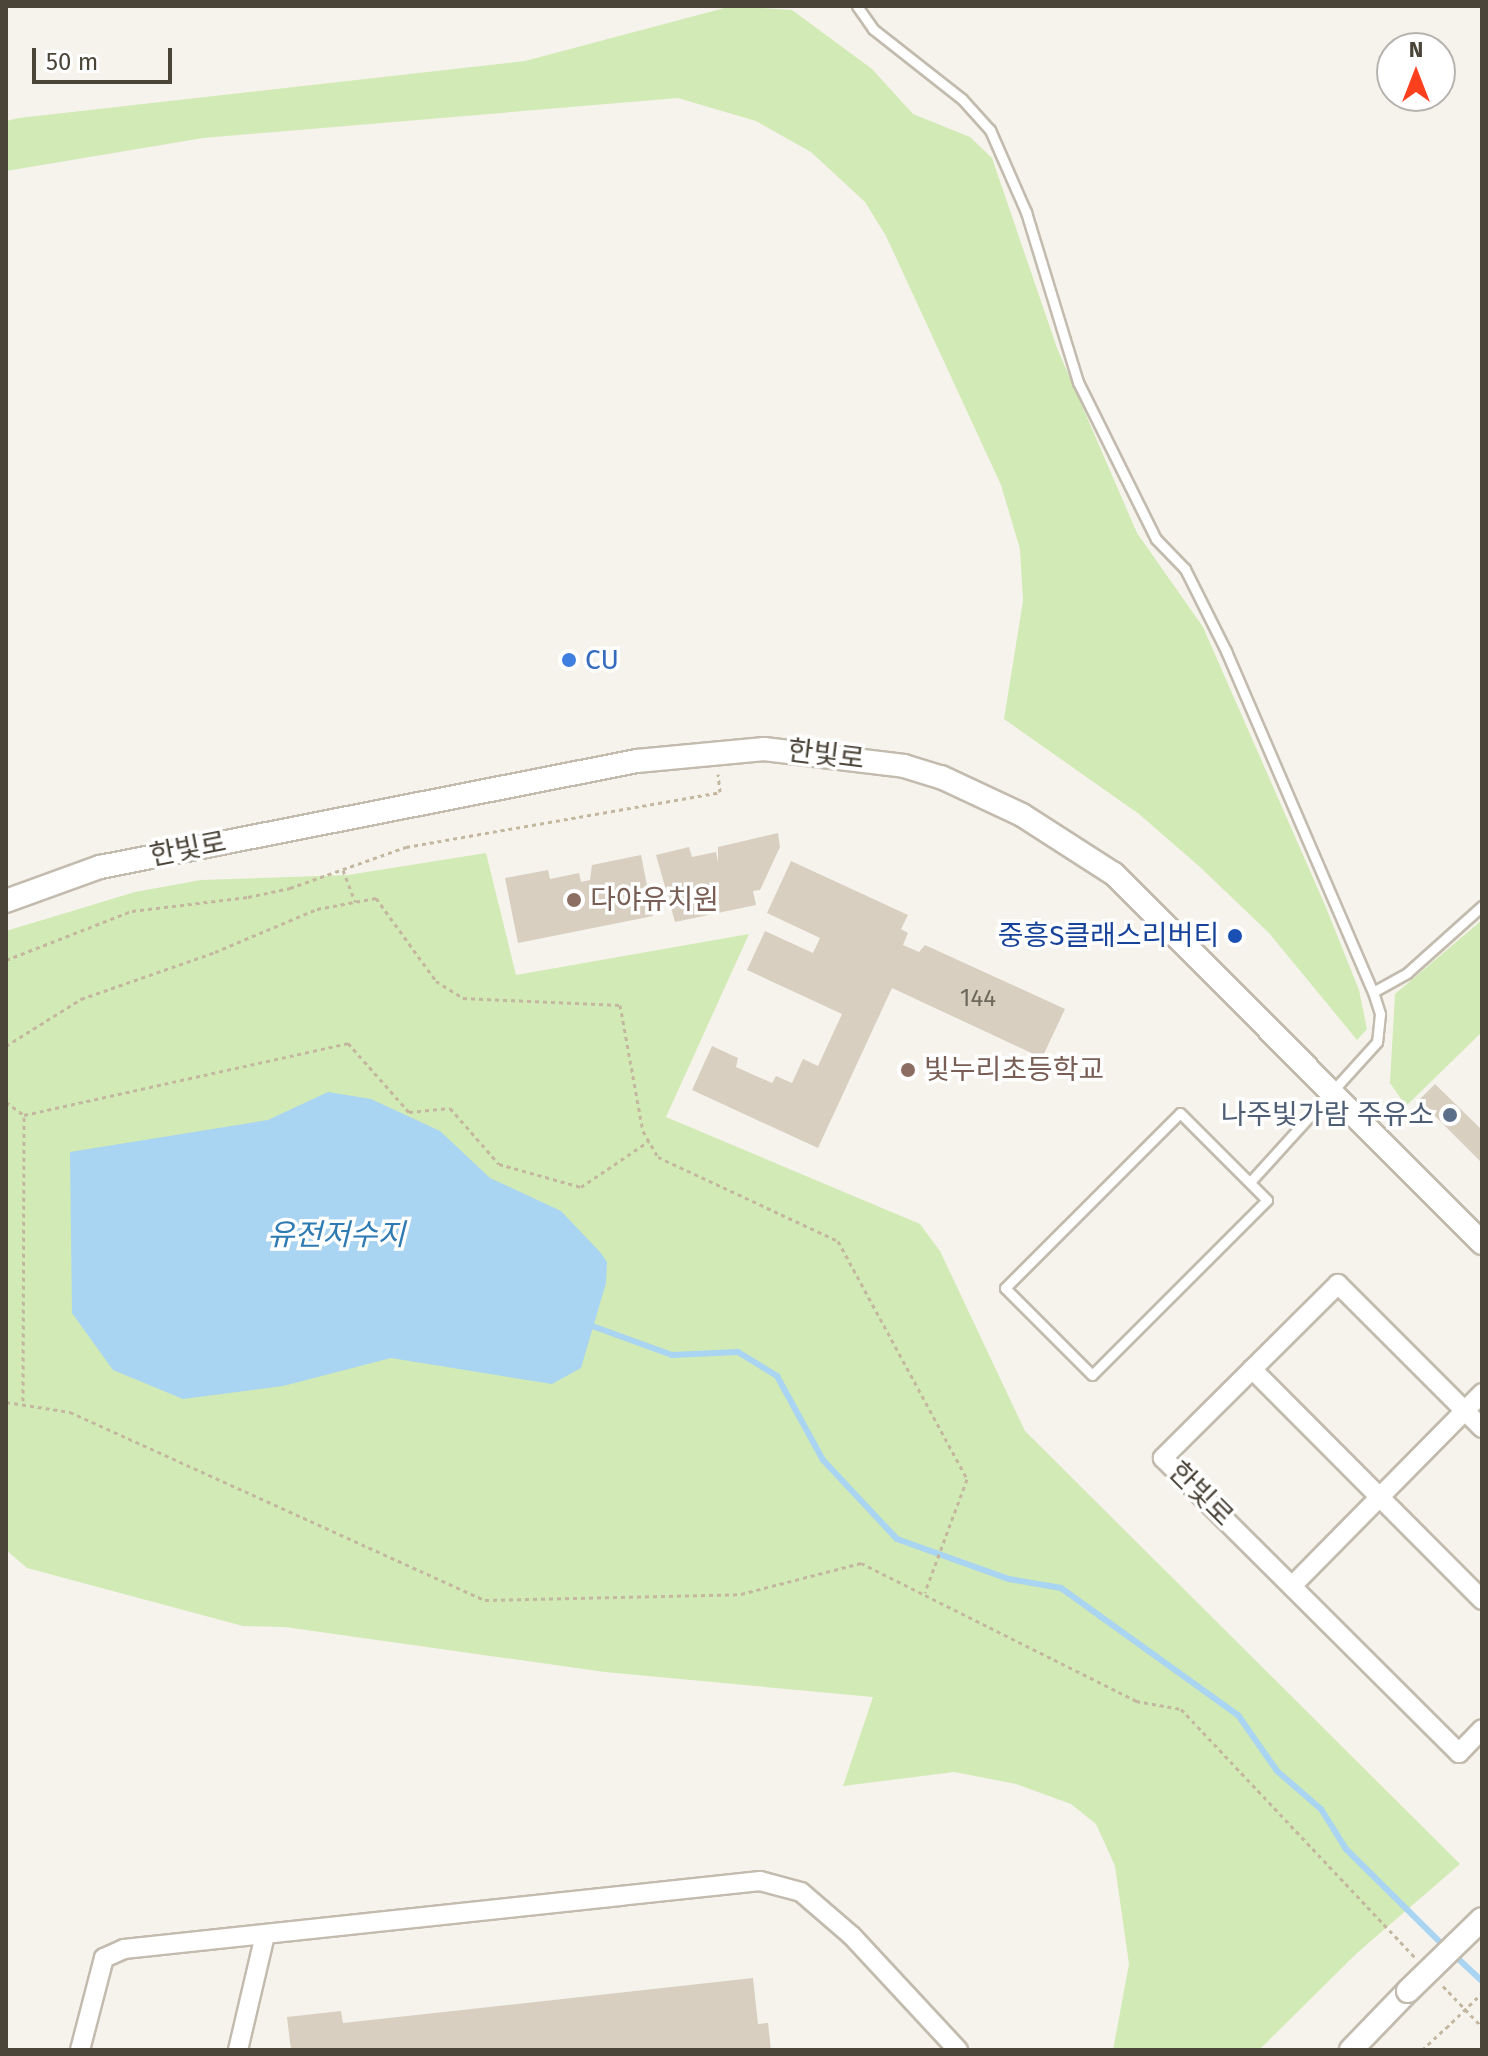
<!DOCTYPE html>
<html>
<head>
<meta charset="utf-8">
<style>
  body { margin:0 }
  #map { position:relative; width:1488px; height:2056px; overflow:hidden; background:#f6f3ec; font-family:"Fira Sans","Noto Sans KR",sans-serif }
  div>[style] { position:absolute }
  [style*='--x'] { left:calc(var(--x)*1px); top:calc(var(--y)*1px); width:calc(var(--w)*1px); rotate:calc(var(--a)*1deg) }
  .green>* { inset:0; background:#d2eab5 }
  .water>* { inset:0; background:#a9d4f2 }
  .stream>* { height:6px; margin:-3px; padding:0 3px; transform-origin:3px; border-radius:3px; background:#a9d4f2 }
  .building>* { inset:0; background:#d8cfc1 }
  .path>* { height:3px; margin-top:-1.5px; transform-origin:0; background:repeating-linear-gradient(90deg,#c4b79f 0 4px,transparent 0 8px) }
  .roads { filter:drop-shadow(2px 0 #c2bbae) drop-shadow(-2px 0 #c2bbae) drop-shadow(0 2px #c2bbae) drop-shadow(0 -2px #c2bbae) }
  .service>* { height:9px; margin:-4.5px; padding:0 4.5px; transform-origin:4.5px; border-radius:4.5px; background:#fff }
  .minor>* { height:18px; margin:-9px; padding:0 9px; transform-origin:9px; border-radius:9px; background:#fff }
  .tertiary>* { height:22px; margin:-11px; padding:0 11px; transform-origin:11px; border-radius:11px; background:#fff }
  .path-bridge>* { height:3px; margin-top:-1.5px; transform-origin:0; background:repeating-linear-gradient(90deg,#c4b79f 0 4px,transparent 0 8px) }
  .bridges { filter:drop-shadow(2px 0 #c2bbae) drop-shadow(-2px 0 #c2bbae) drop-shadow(0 2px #c2bbae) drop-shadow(0 -2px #c2bbae) }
  .tertiary-bridge>* { height:22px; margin:-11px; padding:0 11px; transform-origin:11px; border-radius:11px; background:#fff }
  .dots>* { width:22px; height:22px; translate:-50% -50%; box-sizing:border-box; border:4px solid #fff; border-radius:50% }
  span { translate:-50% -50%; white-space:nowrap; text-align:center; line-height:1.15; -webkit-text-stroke:7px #fff; paint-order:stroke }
  .number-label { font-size:24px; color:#6e675b }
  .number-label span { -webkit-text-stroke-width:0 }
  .shop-label { font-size:28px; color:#366cbe }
  .left { translate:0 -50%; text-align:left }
  .street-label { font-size:28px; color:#4b4439 }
  .education-label { font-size:28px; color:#785e54 }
  .transit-label { font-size:28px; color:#164399 }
  .right { translate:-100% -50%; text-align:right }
  .service-label { font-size:28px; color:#4e5e75 }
  .water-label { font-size:30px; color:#2e7ab2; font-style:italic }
  .frame { position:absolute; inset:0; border:8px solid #4b4439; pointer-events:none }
  .north { position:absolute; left:1376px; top:32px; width:80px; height:80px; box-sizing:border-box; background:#fff; border:2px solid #b7b4b0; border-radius:50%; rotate:0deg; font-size:22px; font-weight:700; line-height:32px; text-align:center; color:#4b4439 }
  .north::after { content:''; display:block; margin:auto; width:28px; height:36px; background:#fc3f1d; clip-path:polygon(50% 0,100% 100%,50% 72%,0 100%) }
  .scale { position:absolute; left:32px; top:48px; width:140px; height:36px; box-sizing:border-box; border:4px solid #4b4439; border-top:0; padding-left:10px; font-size:24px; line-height:28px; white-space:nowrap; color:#4b4439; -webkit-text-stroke:6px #fff; paint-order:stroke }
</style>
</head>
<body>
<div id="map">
  <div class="green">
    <div style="clip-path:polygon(732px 6px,792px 10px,872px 69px,913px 114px,970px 137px,992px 158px,1057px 348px,1137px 533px,1203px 627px,1325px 905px,1359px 990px,1367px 1029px,1357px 1040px,1269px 933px,1200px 867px,1139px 814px,1004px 719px,1023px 601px,1020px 549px,1001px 485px,886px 236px,865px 202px,811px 152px,756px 121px,678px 98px,203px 138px,6px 171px,6px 121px,19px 118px,525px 61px)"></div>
    <div style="clip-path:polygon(486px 853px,516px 975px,749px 934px,666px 1117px,920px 1224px,940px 1251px,1025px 1431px,1460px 1864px,1357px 1953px,1259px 2050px,1113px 2050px,1129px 1964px,1115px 1866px,1096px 1824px,1071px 1804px,1016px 1784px,954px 1772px,843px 1786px,873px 1697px,605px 1672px,285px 1627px,243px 1626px,27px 1568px,6px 1550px,6px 931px,135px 892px,201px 880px,348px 875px)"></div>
    <div style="clip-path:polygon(1482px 920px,1482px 1032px,1406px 1106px,1390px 1083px,1395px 994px)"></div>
  </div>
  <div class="water">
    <div style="clip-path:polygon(328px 1092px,371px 1099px,440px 1131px,490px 1178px,561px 1211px,600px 1252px,607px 1262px,606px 1283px,581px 1368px,552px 1384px,391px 1358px,283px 1386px,183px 1399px,113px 1370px,72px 1313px,70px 1152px,268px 1120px)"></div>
  </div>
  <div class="stream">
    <div style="--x:595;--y:1327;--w:82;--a:20"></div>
    <div style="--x:672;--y:1355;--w:66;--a:-2.6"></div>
    <div style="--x:738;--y:1352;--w:46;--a:31.6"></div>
    <div style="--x:777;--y:1376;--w:96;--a:61.3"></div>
    <div style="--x:823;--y:1460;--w:108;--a:46.9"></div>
    <div style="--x:897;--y:1539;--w:119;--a:19.7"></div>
    <div style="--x:1009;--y:1579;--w:53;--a:9.8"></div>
    <div style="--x:1061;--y:1588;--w:218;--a:35.7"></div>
    <div style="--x:1238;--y:1715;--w:68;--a:55.1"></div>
    <div style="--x:1277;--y:1771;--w:58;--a:40.8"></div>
    <div style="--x:1321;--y:1809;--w:47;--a:58"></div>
    <div style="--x:1346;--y:1849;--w:139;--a:44.7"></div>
    <div style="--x:1453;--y:1954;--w:40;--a:43"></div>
  </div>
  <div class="building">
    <div style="clip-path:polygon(778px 833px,780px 847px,760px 890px,753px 891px,756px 905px,675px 922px,656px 855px,689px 847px,692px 857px,716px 852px,718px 862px,718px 847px)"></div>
    <div style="clip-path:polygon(641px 855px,653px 916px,518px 943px,505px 878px,548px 870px,550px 879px,579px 873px,581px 882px,590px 880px,592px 865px)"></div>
    <div style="clip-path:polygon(791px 861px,908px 915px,901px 929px,908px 933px,903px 945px,919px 952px,925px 945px,1065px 1009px,1042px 1058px,892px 988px,818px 1148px,692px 1090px,712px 1046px,738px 1058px,736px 1067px,772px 1083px,776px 1076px,792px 1083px,803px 1059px,818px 1066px,842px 1014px,747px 970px,765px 931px,813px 953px,820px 938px,767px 913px)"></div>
    <div style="clip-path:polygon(1435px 1084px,1482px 1130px,1482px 1163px,1419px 1100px)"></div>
    <div style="clip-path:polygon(753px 1978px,758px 2024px,768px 2023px,771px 2050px,291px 2050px,287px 2017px,341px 2011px,343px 2023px)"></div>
  </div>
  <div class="path">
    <div style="--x:343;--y:870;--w:34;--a:69"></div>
    <div style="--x:6;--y:960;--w:135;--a:-21.3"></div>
    <div style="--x:132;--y:911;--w:117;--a:-6.9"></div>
    <div style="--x:248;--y:897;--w:43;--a:-12.1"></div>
    <div style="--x:290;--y:888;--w:123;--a:-19.5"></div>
    <div style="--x:406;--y:847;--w:319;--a:-9.9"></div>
    <div style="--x:720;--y:792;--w:18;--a:-96"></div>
    <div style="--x:6;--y:1046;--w:89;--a:-32.1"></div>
    <div style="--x:81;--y:999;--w:142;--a:-19.3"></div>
    <div style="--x:215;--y:952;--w:111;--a:-22.9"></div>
    <div style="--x:317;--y:909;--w:60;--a:-10.6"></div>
    <div style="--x:376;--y:898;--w:102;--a:54.1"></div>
    <div style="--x:436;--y:981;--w:32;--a:32"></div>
    <div style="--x:463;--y:998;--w:157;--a:2.6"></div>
    <div style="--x:620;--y:1005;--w:128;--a:79.7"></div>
    <div style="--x:643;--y:1131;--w:30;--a:60"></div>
    <div style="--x:658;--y:1157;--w:199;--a:25"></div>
    <div style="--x:838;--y:1241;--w:271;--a:61.5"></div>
    <div style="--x:967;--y:1479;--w:121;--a:110.4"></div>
    <div style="--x:6;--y:1102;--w:22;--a:36"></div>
    <div style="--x:23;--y:1401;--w:286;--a:-89.8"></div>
    <div style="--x:24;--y:1115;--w:332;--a:-12.5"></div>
    <div style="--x:348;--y:1043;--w:92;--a:48.5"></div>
    <div style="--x:409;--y:1112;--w:41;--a:-5.6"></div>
    <div style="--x:450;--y:1108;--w:74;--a:48.8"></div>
    <div style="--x:499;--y:1164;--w:85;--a:15.7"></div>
    <div style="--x:581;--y:1187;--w:82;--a:-34.1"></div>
    <div style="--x:6;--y:1402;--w:65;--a:8.9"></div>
    <div style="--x:70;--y:1412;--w:456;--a:24.4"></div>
    <div style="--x:485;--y:1600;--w:256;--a:-1.3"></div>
    <div style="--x:741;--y:1594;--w:124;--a:-14.5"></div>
    <div style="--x:861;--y:1563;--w:308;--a:26.6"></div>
    <div style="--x:1136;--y:1701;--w:46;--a:10.1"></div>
    <div style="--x:1181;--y:1709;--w:341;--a:46.7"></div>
    <div style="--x:1443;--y:1986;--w:57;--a:46.4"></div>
    <div style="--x:1422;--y:2050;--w:33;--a:-43"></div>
  </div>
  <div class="roads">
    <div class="service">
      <div style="--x:857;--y:6;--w:28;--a:55"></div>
      <div style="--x:873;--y:29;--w:113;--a:38.2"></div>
      <div style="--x:962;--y:99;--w:42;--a:47.9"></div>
      <div style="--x:990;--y:130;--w:90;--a:66.3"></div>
      <div style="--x:1026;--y:212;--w:178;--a:73"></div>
      <div style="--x:1078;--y:382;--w:175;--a:63.6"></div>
      <div style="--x:1156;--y:539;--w:42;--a:46"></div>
      <div style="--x:1185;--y:569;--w:92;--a:63.4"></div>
      <div style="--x:1226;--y:651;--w:371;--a:66.7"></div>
      <div style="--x:1373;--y:992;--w:23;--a:72"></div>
      <div style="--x:1380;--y:1014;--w:28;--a:96"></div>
      <div style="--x:1377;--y:1042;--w:189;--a:132.2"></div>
      <div style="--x:1373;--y:992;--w:39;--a:-29"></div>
      <div style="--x:1407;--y:973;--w:101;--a:-41.8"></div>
      <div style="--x:1180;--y:1113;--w:123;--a:45"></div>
      <div style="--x:1267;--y:1200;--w:247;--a:135"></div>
      <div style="--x:1092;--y:1375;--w:123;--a:-135"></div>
      <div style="--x:1005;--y:1288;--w:247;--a:-45"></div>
    </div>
    <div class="minor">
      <div style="--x:1252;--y:1369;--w:326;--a:45.1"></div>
      <div style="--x:1482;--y:1428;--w:204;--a:-135"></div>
      <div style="--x:1338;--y:1284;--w:247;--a:135.2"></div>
      <div style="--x:1163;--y:1458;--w:418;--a:44.9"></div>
      <div style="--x:1459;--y:1753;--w:33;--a:-46"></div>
      <div style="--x:1292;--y:1586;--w:271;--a:-45.4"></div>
      <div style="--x:80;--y:2050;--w:95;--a:-75.4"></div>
      <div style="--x:104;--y:1958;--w:22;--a:-24"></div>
      <div style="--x:124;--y:1949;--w:640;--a:-6.1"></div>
      <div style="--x:760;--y:1881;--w:42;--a:15"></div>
      <div style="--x:801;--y:1892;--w:67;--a:40.8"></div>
      <div style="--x:852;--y:1936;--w:156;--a:47.1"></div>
      <div style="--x:238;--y:2050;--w:118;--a:-76.8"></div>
    </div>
    <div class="tertiary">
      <div style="--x:6;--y:901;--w:100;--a:-19.9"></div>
      <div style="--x:100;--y:867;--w:547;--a:-11.17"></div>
      <div style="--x:637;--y:761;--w:128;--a:-5.4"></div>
      <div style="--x:764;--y:749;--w:141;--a:6.9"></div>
      <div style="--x:904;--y:766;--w:39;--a:17"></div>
      <div style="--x:941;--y:777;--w:89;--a:25.1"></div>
      <div style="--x:1022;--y:815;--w:109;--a:32.7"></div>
      <div style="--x:1114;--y:874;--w:521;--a:45.08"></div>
      <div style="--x:1351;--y:2050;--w:82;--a:-46"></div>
    </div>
  </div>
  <div class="path-bridge">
    <div style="--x:1446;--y:2028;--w:50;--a:-44.2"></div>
  </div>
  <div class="bridges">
    <div class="tertiary-bridge">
      <div style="--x:1408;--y:1991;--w:103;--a:-44.2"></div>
    </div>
  </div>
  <div class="dots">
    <div style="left:569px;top:660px;background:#3f7fe0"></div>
    <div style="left:574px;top:900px;background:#8d6e63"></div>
    <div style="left:1235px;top:936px;background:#1a4fb4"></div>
    <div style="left:908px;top:1070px;background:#8d6e63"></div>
    <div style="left:1450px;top:1115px;background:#5c6f8a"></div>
  </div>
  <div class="number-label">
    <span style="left:978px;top:999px">144</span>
  </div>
  <div class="shop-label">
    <span class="left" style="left:585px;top:660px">CU</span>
  </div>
  <div class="street-label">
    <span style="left:826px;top:755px;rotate:7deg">한빛로</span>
    <span style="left:188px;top:849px;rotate:-11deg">한빛로</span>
    <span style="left:1201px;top:1494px;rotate:45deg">한빛로</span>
  </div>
  <div class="education-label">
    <span class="left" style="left:590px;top:900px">다야유치원</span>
    <span class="left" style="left:924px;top:1070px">빛누리초등학교</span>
  </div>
  <div class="transit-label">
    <span class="right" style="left:1219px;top:936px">중흥S클래스리버티</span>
  </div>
  <div class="service-label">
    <span class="right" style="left:1434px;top:1115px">나주빛가람 주유소</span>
  </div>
  <div class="water-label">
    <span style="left:336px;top:1235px">유전저수지</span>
  </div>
  <div class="frame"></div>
  <div class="north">N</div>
  <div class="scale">50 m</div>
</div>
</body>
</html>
